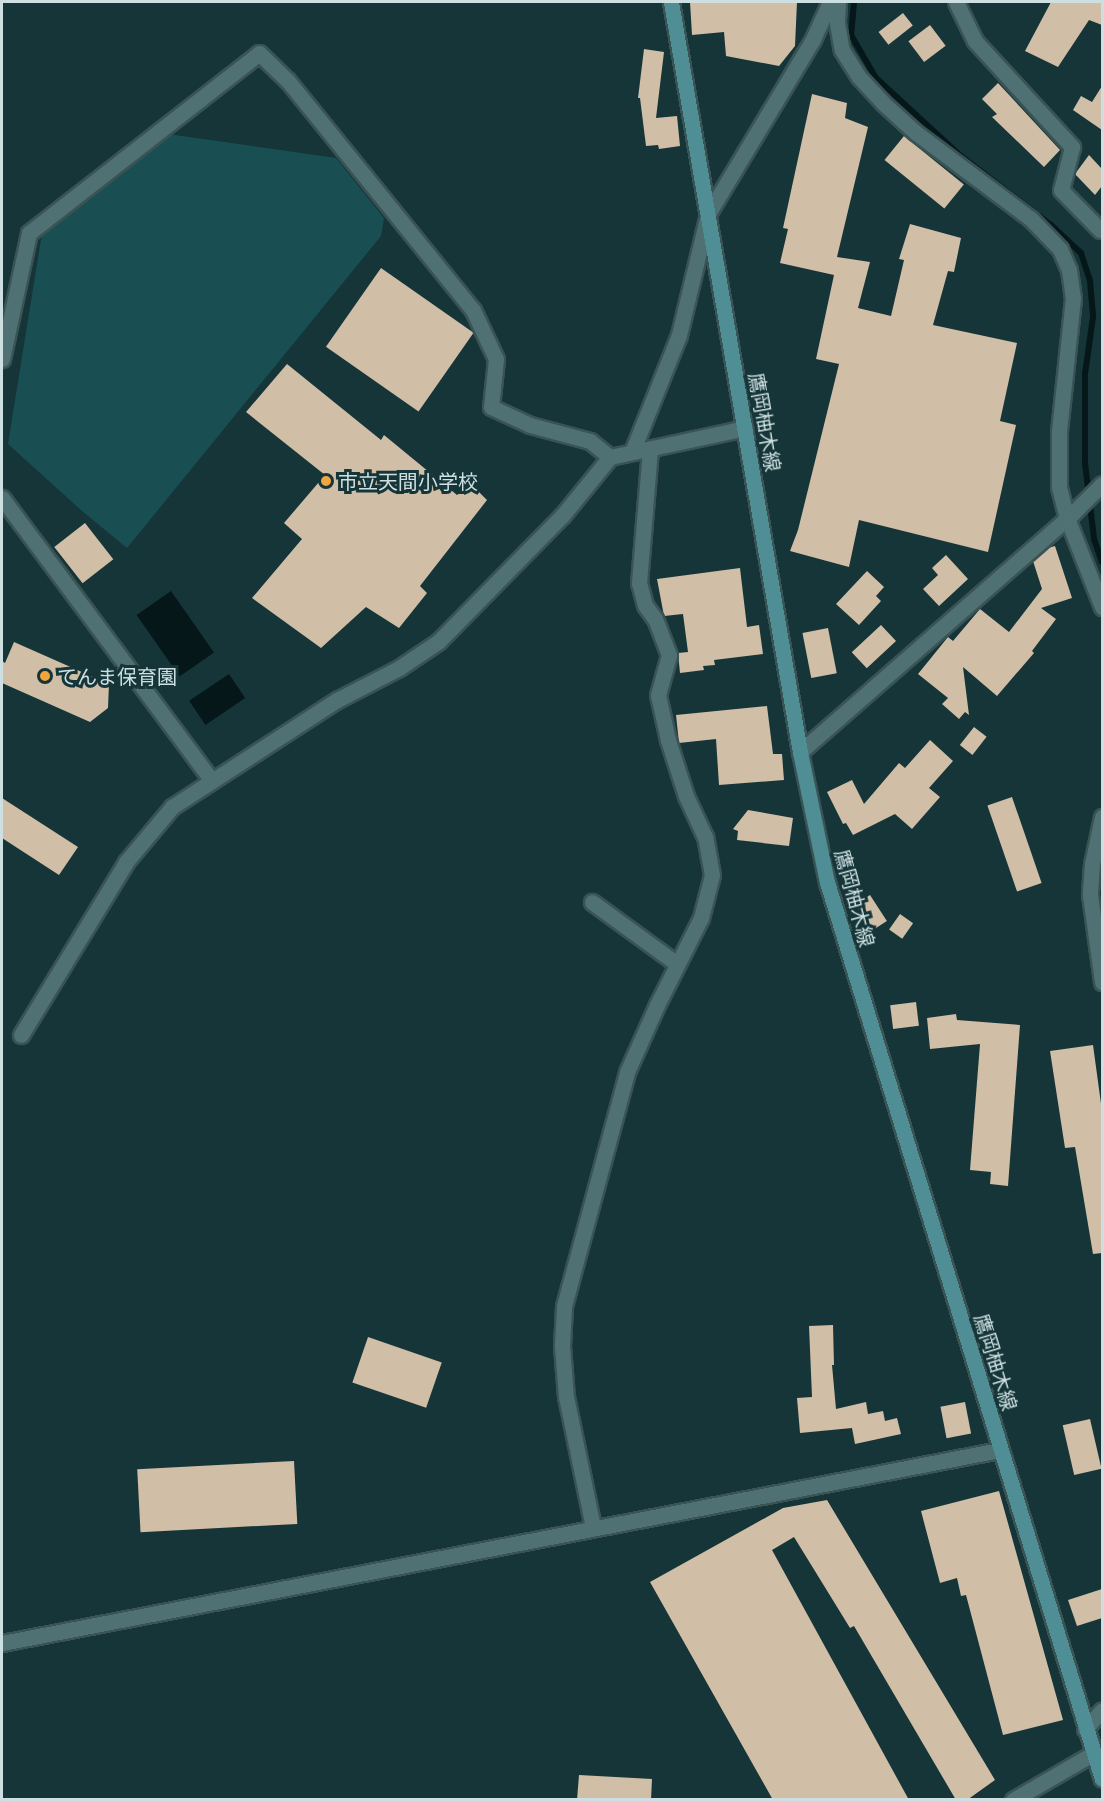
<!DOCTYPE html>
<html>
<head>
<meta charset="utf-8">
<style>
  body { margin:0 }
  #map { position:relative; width:1104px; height:1801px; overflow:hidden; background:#153538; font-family:Lora,"Noto Sans JP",serif }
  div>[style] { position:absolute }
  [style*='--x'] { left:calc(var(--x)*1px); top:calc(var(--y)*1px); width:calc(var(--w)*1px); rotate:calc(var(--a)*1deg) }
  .green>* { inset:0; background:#194f53 }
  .water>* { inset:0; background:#051719; transform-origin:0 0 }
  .stream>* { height:6px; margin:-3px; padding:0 3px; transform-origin:3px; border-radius:3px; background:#051719 }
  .building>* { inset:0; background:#d1bea7; transform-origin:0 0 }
  .roads { filter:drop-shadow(2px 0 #3a5355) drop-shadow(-2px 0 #3a5355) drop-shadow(0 2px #3a5355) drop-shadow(0 -2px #3a5355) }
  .minor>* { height:15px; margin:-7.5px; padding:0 7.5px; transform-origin:7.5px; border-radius:7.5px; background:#507174 }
  .tertiary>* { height:15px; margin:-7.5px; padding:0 7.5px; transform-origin:7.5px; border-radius:7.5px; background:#507174 }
  .secondary>* { height:15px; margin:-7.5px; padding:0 7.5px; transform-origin:7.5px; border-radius:7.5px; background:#4f8e94 }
  .dots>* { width:16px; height:16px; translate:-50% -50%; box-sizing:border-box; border:3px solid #153538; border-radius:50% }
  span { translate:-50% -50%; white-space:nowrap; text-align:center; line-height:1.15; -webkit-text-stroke:6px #153538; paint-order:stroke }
  .street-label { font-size:20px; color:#cedfe1 }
  .poi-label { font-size:20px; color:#cedfe1 }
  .left { translate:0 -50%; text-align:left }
  .frame { position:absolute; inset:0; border:3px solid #cedfe1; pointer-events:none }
</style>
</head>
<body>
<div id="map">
  <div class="green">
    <div style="clip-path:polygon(168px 134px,336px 158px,384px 218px,381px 236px,127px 548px,82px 511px,8px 444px,42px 233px)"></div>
  </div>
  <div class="water">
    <div style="left:171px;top:591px;width:75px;height:42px;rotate:55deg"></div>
    <div style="left:229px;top:674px;width:29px;height:48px;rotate:56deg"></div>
  </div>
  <div class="stream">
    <div style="--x:854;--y:2;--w:33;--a:95"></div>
    <div style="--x:851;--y:35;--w:50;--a:59.8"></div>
    <div style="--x:876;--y:78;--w:117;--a:42.6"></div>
    <div style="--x:962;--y:157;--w:112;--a:37.4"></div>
    <div style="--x:1051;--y:225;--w:41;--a:43"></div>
    <div style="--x:1081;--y:253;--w:29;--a:72"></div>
    <div style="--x:1090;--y:281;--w:36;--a:85"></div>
    <div style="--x:1093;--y:317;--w:58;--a:98"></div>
    <div style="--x:1085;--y:374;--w:89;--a:90"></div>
    <div style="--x:1085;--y:463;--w:77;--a:83.2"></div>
    <div style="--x:1094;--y:539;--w:24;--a:71"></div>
    <div style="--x:1102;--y:880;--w:1;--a:90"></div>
  </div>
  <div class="building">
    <div style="clip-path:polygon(690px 2px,797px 2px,795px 46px,779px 66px,726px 56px,724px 32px,692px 35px)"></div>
    <div style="clip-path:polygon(1051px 2px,1102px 2px,1102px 25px,1089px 20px,1058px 67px,1025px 51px)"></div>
    <div style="left:903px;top:13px;width:16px;height:31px;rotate:52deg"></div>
    <div style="left:930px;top:25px;width:26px;height:27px;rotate:53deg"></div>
    <div style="clip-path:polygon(644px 49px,664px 52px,656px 118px,677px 116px,680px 146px,659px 149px,658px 145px,646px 146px,640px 98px,638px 98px)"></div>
    <div style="clip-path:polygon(998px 83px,1060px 150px,1044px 167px,992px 117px,997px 114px,982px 99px)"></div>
    <div style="clip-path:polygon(1102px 86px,1102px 130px,1073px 110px,1081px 96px,1092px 102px)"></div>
    <div style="clip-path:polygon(812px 94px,847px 103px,845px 118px,868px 127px,837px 257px,870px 262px,858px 308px,891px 316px,904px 260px,899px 259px,910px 224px,961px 238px,954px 272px,948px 271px,933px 325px,1017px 343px,1000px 421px,1016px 425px,988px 552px,859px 520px,849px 567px,790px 551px,798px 530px,839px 364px,816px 359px,834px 275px,780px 263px,788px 229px,783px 228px)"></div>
    <div style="left:904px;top:136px;width:77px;height:31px;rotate:39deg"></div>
    <div style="clip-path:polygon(1089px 155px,1102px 169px,1102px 186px,1095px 195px,1075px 174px)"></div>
    <div style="left:381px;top:268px;width:113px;height:96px;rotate:35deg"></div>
    <div style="clip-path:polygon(287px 364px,381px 440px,384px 435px,457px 495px,472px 485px,487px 500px,420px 586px,427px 593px,399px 628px,366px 607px,321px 648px,252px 598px,302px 539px,284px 523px,325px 475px,246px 412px)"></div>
    <div style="left:85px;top:523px;width:46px;height:39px;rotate:52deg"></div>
    <div style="clip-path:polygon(1055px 546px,1072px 598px,1041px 608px,1056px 619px,1032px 651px,1034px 653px,997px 696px,963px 667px,969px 715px,965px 712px,959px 719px,942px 704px,948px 698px,918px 674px,948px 637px,953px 641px,980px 609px,1009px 632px,1042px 589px,1033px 561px,1048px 548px)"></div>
    <div style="clip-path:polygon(946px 555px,968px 579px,939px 606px,923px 589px,938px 575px,932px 568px)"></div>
    <div style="clip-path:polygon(740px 568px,747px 627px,759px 625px,763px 654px,714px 660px,715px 665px,703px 666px,704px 670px,680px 673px,678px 653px,688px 652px,683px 614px,664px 616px,657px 579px)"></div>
    <div style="clip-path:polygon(867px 571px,884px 587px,876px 596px,881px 601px,859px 625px,836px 604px)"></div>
    <div style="left:881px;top:625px;width:22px;height:40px;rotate:47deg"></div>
    <div style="left:828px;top:628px;width:46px;height:26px;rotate:79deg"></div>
    <div style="clip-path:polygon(14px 642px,109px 684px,108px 708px,90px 722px,2px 683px,2px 661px,5px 663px)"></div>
    <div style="clip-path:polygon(767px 706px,773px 754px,782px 754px,784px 780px,719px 785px,716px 739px,679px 743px,676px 715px)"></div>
    <div style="left:974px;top:727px;width:16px;height:23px;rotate:38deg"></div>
    <div style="clip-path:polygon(930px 740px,953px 761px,929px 788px,940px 797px,912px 829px,895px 814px,853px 835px,846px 823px,843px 824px,827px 792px,852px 780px,864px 804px,899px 763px,905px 768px)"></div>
    <div style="left:1012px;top:797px;width:91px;height:26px;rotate:71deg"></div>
    <div style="clip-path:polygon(2px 798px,78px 847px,59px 875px,2px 838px)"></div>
    <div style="clip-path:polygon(748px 810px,793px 818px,789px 846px,737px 840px,738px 831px,733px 829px)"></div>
    <div style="left:870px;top:895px;width:31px;height:18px;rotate:57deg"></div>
    <div style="left:900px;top:914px;width:16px;height:19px;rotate:35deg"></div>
    <div style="left:916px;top:1002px;width:24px;height:26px;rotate:83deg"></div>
    <div style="clip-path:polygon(956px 1014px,957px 1020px,1020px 1025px,1008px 1186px,990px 1184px,991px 1172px,970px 1170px,980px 1044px,930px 1049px,927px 1018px)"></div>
    <div style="clip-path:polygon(1093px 1045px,1102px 1111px,1102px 1253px,1093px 1254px,1075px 1147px,1065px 1148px,1050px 1051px)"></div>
    <div style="clip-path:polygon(833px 1325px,834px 1365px,832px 1365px,836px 1409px,866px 1402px,868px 1414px,883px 1411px,885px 1421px,897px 1418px,901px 1434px,855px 1444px,852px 1428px,800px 1433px,797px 1398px,812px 1397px,809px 1326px)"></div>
    <div style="left:368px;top:1337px;width:78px;height:48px;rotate:19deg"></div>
    <div style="left:965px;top:1402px;width:32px;height:25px;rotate:79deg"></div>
    <div style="left:1090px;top:1419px;width:51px;height:28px;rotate:77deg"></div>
    <div style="left:294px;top:1461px;width:63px;height:157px;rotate:87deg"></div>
    <div style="clip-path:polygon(999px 1491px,1063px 1720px,1003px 1735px,966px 1595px,961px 1596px,957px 1578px,940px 1583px,921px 1511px)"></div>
    <div style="clip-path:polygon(827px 1500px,995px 1780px,967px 1800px,956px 1800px,854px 1626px,850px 1628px,794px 1537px,772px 1550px,909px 1800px,773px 1800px,650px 1582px,783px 1508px)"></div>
    <div style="clip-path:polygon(1102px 1589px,1102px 1618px,1077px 1626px,1068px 1600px)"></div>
    <div style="clip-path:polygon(579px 1775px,652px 1779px,651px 1800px,577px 1800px)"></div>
  </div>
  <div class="roads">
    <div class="minor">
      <div style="--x:838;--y:2;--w:21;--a:93"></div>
      <div style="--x:837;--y:23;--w:27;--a:80"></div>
      <div style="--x:842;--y:50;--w:32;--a:58"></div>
      <div style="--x:859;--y:77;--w:35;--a:47"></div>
      <div style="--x:883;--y:103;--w:43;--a:42.2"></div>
      <div style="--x:915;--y:132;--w:145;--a:36.9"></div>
      <div style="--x:1031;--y:219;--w:42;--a:46"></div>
      <div style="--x:1060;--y:249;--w:23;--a:67"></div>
      <div style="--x:1069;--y:270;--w:28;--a:82"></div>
      <div style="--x:1073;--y:298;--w:135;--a:96"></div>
      <div style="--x:1059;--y:432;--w:55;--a:90"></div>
      <div style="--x:1059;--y:487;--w:32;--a:76"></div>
      <div style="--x:1067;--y:518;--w:96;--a:68.5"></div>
      <div style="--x:956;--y:2;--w:43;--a:64"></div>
      <div style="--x:975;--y:41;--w:144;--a:47.5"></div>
      <div style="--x:1072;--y:147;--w:44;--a:104.3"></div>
      <div style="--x:1061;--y:190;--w:56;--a:45.7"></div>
      <div style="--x:2;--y:359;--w:129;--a:-77.9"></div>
      <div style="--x:29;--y:233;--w:292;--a:-38"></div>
      <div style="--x:259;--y:53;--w:40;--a:44"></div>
      <div style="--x:288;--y:81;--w:294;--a:51.1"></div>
      <div style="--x:473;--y:310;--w:54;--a:64.9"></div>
      <div style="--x:496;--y:359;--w:48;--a:95.9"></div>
      <div style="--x:491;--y:407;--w:43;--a:24.8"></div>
      <div style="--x:530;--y:425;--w:62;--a:14.9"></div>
      <div style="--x:590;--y:441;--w:26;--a:39"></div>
      <div style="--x:632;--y:452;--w:126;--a:-68.1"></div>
      <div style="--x:679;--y:335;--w:124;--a:-76.5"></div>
      <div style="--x:708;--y:214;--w:204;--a:-59"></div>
      <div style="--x:813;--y:39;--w:41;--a:-65.3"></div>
      <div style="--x:2;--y:498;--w:352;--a:53.4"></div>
      <div style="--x:800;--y:752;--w:361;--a:-41.2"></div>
      <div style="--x:1072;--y:514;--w:42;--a:-45"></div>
      <div style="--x:1102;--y:817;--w:48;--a:102"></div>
      <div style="--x:1092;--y:864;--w:31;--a:94"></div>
      <div style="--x:1090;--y:895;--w:88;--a:82.1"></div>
      <div style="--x:592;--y:902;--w:105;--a:36.1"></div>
      <div style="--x:21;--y:1035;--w:202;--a:-58.7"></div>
      <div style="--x:126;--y:862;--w:72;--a:-50.1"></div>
      <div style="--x:172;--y:807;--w:197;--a:-33"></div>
      <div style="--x:337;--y:700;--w:70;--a:-27.3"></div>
      <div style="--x:399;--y:668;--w:48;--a:-34"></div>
      <div style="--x:439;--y:641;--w:175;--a:-45.5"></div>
      <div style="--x:562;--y:516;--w:76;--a:-50.9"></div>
      <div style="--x:610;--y:457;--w:138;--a:-12.1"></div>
      <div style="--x:593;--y:1527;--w:133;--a:-101.7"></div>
      <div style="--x:566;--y:1397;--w:51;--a:-94.5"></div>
      <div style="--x:562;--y:1346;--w:40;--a:-87.1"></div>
      <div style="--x:564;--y:1306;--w:242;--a:-74.9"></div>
      <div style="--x:627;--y:1072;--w:73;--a:-65.9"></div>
      <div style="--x:657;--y:1005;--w:97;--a:-63.2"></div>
      <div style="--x:701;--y:918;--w:44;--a:-75.7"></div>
      <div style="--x:712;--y:875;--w:39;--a:-100"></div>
      <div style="--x:705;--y:837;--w:45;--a:-114.9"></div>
      <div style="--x:686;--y:796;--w:59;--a:-107.8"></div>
      <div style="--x:668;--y:740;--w:46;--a:-102.5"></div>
      <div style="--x:658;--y:695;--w:41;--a:-74.6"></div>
      <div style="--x:669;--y:655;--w:39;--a:-111"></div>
      <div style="--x:655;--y:619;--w:17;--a:-126"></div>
      <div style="--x:645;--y:605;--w:23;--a:-105"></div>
      <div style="--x:639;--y:583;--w:135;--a:-85.3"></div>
      <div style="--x:2;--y:1643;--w:1016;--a:-10.95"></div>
      <div style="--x:1013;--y:1800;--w:94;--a:-30.1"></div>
    </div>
    <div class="tertiary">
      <div style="--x:1085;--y:1729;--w:25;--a:-48"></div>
    </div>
    <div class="secondary">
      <div style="--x:671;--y:2;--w:761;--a:80.24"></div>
      <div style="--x:800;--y:752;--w:133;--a:78.3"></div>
      <div style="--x:827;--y:882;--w:938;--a:72.96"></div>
    </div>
  </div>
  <div class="dots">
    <div style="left:326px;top:481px;background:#f0a63e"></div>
    <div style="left:45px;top:676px;background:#f0a63e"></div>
  </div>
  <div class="street-label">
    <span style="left:765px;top:422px;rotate:80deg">鷹岡柚木線</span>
    <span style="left:855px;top:898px;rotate:75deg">鷹岡柚木線</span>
    <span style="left:996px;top:1362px;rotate:73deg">鷹岡柚木線</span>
  </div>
  <div class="poi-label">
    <span class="left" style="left:338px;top:481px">市立天間小学校</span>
    <span class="left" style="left:57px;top:676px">てんま保育園</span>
  </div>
  <div class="frame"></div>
</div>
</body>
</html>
